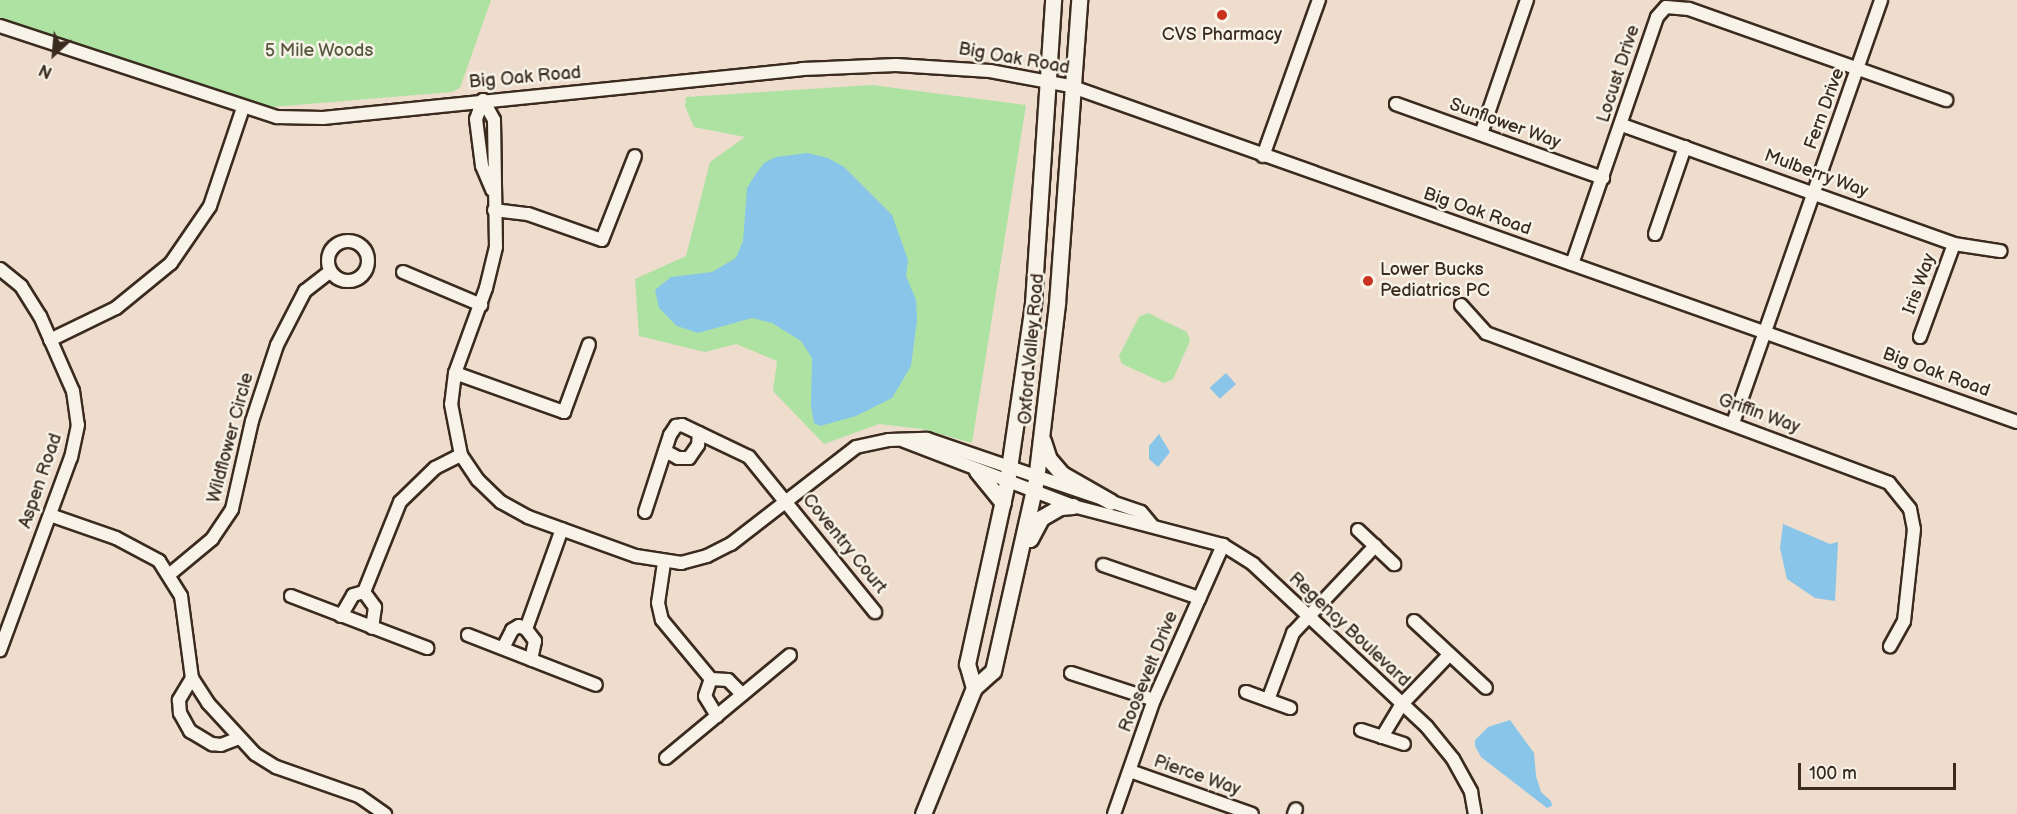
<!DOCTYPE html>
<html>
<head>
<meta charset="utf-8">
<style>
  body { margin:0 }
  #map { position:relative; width:2017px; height:814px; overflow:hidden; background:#eedccd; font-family:"Balsamiq Sans",sans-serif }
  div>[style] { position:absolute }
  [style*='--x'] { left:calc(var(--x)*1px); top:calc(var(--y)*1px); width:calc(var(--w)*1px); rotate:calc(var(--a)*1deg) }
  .green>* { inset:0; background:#aee2a3 }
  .water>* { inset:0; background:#88c5e8; transform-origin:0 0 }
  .roads { filter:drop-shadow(2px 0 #3b2a1e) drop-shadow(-2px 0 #3b2a1e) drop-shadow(0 2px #3b2a1e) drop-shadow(0 -2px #3b2a1e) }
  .minor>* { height:12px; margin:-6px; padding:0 6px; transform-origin:6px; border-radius:6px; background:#f7f3e8 }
  .minor>.ring { margin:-6px; padding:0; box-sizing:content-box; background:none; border:12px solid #f7f3e8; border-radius:50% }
  .major>* { height:15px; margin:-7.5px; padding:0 7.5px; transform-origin:7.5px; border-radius:7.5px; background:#f7f3e8 }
  .dots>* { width:16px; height:16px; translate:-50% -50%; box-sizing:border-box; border:3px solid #f7f3e8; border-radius:50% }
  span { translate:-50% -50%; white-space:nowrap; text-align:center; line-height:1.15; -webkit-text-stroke:5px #f7f3e8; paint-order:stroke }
  .poi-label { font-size:18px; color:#3b2a1e }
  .left { translate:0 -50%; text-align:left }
  .park-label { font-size:18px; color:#58583f }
  .street-label { font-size:18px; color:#3b2a1e }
  .north { position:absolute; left:24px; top:24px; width:60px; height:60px; -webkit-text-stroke:4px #f7f3e8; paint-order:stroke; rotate:206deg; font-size:16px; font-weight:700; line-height:24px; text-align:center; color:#3b2a1e }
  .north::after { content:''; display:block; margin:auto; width:21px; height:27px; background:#3b2a1e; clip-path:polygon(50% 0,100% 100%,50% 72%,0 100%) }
  .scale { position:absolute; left:1798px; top:763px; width:158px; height:27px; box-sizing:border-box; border:3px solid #3b2a1e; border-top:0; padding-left:8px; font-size:18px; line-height:21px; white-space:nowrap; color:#3b2a1e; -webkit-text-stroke:4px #f7f3e8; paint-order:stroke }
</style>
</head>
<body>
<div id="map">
  <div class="green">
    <div style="clip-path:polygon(0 0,491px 0,460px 88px,452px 92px,272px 107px,0 20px)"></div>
    <div style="clip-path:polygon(872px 85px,1026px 105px,972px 443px,922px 429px,879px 424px,824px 444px,773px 391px,777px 361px,736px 344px,705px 352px,639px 336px,635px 279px,686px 256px,710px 162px,745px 137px,694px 127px,685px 106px,686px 97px)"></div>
    <div style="clip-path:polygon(1148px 313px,1187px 332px,1190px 341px,1173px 379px,1164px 383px,1122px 364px,1119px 356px,1139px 317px)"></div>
  </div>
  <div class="water">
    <div style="clip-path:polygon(807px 153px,828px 158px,844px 167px,892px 215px,908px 260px,906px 276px,916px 300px,917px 320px,911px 366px,892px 398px,856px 416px,820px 426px,814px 423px,811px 406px,812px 358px,801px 341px,772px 323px,752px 318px,698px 333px,677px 326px,659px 308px,655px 290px,671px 277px,712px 272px,736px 258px,743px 241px,747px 188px,755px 175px,764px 163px,776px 157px)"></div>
    <div style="left:1226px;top:373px;width:15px;height:22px;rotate:48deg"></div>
    <div style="clip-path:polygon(1159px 434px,1170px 452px,1158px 467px,1149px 459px,1149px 446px)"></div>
    <div style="clip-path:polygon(1783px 524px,1830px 544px,1838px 542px,1835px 601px,1815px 598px,1787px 579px,1780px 548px)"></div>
    <div style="clip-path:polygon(1510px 720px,1534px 753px,1536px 776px,1541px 792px,1551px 801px,1552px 806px,1547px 808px,1481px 757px,1475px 746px,1475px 740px,1488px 727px)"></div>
  </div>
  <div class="roads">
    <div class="minor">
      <div style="--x:0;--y:26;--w:292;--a:18.2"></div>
      <div style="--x:277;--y:117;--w:46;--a:1.2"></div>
      <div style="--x:323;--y:118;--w:481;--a:-5.8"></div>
      <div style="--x:802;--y:69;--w:94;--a:-2.4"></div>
      <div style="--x:896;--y:65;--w:94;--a:3.7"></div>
      <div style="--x:990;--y:71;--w:81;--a:10.6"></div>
      <div style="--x:1070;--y:86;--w:1005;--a:19.53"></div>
      <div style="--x:483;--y:100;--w:23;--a:61"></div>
      <div style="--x:494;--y:120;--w:127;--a:89.1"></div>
      <div style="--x:496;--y:247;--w:42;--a:103.7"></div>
      <div style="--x:486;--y:288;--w:90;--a:110"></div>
      <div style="--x:455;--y:373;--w:31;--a:97"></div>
      <div style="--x:451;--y:404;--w:52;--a:78.9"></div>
      <div style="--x:461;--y:455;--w:30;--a:56"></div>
      <div style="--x:478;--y:480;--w:32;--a:44"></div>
      <div style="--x:501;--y:502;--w:31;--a:29"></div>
      <div style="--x:528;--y:517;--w:115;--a:19.9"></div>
      <div style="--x:636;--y:556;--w:46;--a:8.8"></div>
      <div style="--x:681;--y:563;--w:27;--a:-15"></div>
      <div style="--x:707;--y:556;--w:27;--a:-27"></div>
      <div style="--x:731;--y:544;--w:158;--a:-37.8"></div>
      <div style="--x:856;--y:447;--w:34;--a:-12"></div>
      <div style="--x:889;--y:440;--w:38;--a:-2"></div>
      <div style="--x:927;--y:439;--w:226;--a:18.8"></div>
      <div style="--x:1141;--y:512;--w:17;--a:50"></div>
      <div style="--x:483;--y:100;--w:20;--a:110"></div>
      <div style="--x:476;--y:119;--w:47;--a:82.7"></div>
      <div style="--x:482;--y:166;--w:26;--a:67"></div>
      <div style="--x:1396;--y:104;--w:220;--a:19.7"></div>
      <div style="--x:1622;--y:125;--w:353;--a:19.7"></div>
      <div style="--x:1954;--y:244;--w:47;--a:8.7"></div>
      <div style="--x:1481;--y:134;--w:142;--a:-71.1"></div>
      <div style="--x:1263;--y:156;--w:166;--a:-70.3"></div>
      <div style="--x:494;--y:210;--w:34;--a:7"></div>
      <div style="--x:528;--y:214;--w:78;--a:19.4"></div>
      <div style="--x:602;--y:240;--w:90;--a:-68.6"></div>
      <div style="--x:1655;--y:234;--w:92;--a:-71"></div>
      <div class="ring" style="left:328px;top:241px;width:28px;height:28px"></div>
      <div style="--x:1572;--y:264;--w:261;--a:-71"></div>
      <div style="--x:1657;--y:17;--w:13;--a:-48"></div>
      <div style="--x:1666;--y:7;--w:23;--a:5"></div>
      <div style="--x:1689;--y:9;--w:273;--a:19.5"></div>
      <div style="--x:0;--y:269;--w:27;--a:39"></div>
      <div style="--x:21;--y:286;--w:36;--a:58"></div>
      <div style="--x:40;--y:316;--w:82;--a:66.3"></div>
      <div style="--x:73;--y:391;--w:34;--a:82"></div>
      <div style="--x:78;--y:425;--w:33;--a:102"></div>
      <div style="--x:71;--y:457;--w:206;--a:110.2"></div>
      <div style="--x:403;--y:272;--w:85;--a:22.9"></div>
      <div style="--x:1461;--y:305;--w:38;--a:48"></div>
      <div style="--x:1486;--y:333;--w:430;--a:20.4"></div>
      <div style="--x:1889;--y:483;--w:33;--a:51"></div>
      <div style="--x:1910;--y:509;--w:20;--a:79"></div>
      <div style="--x:1914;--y:529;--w:93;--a:96.2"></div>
      <div style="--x:1904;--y:621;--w:29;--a:119"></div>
      <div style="--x:1920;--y:337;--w:99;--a:-69.9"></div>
      <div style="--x:50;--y:340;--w:73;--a:-25.9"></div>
      <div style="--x:116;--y:308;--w:71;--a:-39.3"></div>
      <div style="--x:171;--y:263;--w:69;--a:-55.6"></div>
      <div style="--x:210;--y:206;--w:103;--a:-71.4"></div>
      <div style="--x:455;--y:373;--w:116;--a:19.7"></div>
      <div style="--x:564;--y:412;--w:72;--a:-69.8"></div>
      <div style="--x:1733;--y:423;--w:448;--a:-70.7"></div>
      <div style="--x:904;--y:441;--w:181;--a:21"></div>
      <div style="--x:1073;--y:506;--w:155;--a:14.6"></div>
      <div style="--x:1223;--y:545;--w:36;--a:32"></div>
      <div style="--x:1253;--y:564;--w:238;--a:43.1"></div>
      <div style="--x:1427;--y:727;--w:41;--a:50.9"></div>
      <div style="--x:1453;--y:759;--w:38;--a:61"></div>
      <div style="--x:1471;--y:792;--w:22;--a:80"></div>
      <div style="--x:665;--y:451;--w:15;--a:28"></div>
      <div style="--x:678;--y:458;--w:11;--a:0"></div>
      <div style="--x:689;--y:458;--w:16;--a:-55"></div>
      <div style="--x:698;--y:445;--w:12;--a:-85"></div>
      <div style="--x:645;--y:512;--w:81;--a:-72"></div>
      <div style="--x:670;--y:435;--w:11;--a:-56"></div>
      <div style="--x:676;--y:426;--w:6;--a:-9"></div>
      <div style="--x:682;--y:425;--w:74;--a:25.5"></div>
      <div style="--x:749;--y:457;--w:200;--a:50.9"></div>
      <div style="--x:50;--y:515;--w:70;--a:19.2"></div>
      <div style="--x:116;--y:538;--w:49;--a:28.1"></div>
      <div style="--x:159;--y:561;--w:41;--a:57.8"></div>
      <div style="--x:181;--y:596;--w:83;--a:82.4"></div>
      <div style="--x:192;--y:678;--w:30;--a:57"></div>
      <div style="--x:208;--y:703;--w:69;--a:47.3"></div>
      <div style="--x:255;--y:754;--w:25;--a:32"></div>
      <div style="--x:276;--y:767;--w:88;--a:19.3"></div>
      <div style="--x:359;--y:796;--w:32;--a:35"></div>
      <div style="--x:1358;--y:530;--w:50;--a:43.4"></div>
      <div style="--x:664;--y:563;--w:40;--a:98.5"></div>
      <div style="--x:658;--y:603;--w:17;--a:77"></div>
      <div style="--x:662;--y:620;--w:77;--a:50.3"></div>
      <div style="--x:1103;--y:565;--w:102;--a:19"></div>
      <div style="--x:170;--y:574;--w:55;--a:-39.8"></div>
      <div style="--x:212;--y:539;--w:36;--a:-56"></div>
      <div style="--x:232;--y:509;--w:90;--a:-77.2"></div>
      <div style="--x:252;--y:421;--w:80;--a:-71.8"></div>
      <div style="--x:277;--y:345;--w:61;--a:-62.6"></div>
      <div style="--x:305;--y:291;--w:31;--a:-38"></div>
      <div style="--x:364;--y:592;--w:97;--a:-68.2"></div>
      <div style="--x:400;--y:502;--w:49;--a:-44.2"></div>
      <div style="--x:435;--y:468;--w:29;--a:-27"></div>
      <div style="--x:291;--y:596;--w:146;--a:20.9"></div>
      <div style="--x:341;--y:616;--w:24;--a:-60"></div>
      <div style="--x:353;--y:595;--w:11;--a:-15"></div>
      <div style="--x:364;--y:592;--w:19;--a:54"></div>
      <div style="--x:375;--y:607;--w:21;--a:98"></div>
      <div style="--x:1414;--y:621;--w:98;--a:42.9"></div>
      <div style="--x:526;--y:629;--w:106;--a:-70.2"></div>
      <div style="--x:468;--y:635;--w:137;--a:21.3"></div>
      <div style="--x:503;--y:648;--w:20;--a:-63"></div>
      <div style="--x:512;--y:630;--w:8;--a:-30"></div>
      <div style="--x:519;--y:626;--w:8;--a:23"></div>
      <div style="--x:526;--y:629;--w:15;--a:53"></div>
      <div style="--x:535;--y:641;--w:19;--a:102"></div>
      <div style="--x:1071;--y:673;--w:87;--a:18"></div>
      <div style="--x:192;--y:678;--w:26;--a:121"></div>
      <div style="--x:179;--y:700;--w:13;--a:86"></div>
      <div style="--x:180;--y:713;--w:21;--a:61"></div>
      <div style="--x:190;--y:731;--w:26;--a:31"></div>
      <div style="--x:212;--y:744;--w:9;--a:6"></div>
      <div style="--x:221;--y:745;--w:19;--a:-21"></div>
      <div style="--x:1246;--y:692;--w:47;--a:20"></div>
      <div style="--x:1268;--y:700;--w:72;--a:-69.5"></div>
      <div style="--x:1293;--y:633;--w:120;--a:-46.7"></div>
      <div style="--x:717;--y:716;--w:23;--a:-121"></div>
      <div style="--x:705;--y:696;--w:18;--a:-71"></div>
      <div style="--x:711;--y:679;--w:17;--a:3"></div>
      <div style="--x:728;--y:680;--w:20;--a:45"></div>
      <div style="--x:1361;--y:730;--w:45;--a:18"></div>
      <div style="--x:1382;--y:737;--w:39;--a:-59"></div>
      <div style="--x:1402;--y:704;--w:68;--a:-46.2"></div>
      <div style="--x:666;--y:758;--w:161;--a:-39.7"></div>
      <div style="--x:1130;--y:771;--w:129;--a:19.4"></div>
      <div style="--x:1114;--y:814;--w:121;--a:-70.7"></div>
      <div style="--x:1154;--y:700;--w:170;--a:-66"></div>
      <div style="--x:1294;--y:814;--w:5;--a:-68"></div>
    </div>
    <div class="major">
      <div style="--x:1043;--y:441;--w:19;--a:72"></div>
      <div style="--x:1049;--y:459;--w:20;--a:49"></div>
      <div style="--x:1062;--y:474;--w:56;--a:29.7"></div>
      <div style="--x:977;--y:471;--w:41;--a:50.9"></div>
      <div style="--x:1030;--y:539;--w:24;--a:-62"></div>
      <div style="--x:1041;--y:518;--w:22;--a:-30"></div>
      <div style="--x:1060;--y:507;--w:13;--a:-4"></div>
      <div style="--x:974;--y:688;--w:25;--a:-106"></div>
      <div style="--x:967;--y:664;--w:186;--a:-77.6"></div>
      <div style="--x:1007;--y:482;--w:181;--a:-81.7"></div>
      <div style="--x:1033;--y:303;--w:304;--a:-86.2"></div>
      <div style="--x:923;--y:814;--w:136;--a:-68"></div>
      <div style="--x:974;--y:688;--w:25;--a:-42"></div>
      <div style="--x:993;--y:671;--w:196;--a:-77.3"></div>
      <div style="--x:1036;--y:480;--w:178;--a:-83.2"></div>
      <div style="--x:1057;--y:303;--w:304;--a:-85.8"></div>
    </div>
  </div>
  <div class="dots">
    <div style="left:1222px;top:15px;background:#c8321e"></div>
    <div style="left:1368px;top:281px;background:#c8321e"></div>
  </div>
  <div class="poi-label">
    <span style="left:1222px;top:35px">CVS Pharmacy</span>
    <span class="left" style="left:1380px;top:281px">Lower Bucks<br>Pediatrics PC</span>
  </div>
  <div class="park-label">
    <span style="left:319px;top:51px">5 Mile Woods</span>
  </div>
  <div class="street-label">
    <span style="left:1014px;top:59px;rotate:10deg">Big Oak Road</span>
    <span style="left:1619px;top:74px;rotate:-72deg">Locust Drive</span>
    <span style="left:525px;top:78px;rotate:-5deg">Big Oak Road</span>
    <span style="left:1825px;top:109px;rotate:-70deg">Fern Drive</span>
    <span style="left:1505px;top:124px;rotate:20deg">Sunflower Way</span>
    <span style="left:1816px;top:174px;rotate:20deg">Mulberry Way</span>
    <span style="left:1477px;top:212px;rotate:19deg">Big Oak Road</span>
    <span style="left:1920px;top:284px;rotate:-70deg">Iris Way</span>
    <span style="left:1032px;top:349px;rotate:-85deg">Oxford Valley Road</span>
    <span style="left:1936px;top:373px;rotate:20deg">Big Oak Road</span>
    <span style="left:1759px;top:414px;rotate:20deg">Griffin Way</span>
    <span style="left:231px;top:438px;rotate:-75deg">Wildflower Circle</span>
    <span style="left:41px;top:481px;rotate:-71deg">Aspen Road</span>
    <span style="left:844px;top:544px;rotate:51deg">Coventry Court</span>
    <span style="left:1349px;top:630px;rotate:43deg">Regency Boulevard</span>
    <span style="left:1149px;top:672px;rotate:-68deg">Roosevelt Drive</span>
    <span style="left:1197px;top:776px;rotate:19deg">Pierce Way</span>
  </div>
  <div class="north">N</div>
  <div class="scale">100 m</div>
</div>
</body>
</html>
